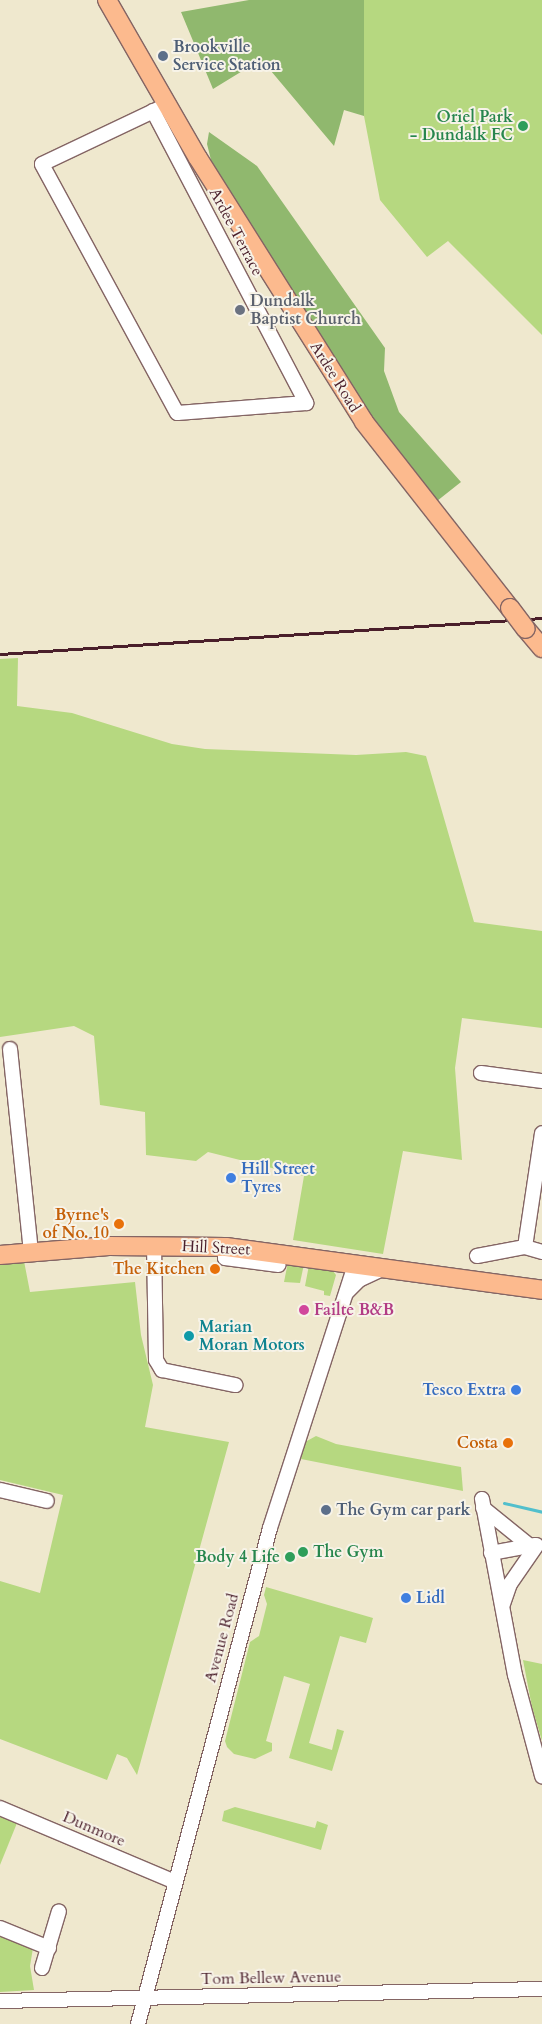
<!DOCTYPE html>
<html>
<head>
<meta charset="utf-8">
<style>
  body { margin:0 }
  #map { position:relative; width:542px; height:2024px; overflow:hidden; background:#efe8ce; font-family:Cardo,serif }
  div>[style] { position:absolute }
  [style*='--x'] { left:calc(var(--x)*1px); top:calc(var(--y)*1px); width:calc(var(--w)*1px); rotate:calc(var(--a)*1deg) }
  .green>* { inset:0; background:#b6d880 }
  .forest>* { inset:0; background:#90b86e }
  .stream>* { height:3px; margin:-1.5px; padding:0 1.5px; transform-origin:1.5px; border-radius:1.5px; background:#52bfcc }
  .roads { filter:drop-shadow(1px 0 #846564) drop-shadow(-1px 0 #846564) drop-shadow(0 1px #846564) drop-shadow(0 -1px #846564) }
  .minor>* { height:14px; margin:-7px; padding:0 7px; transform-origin:7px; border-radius:7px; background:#fff }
  .major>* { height:18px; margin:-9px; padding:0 9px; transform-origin:9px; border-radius:9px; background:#fcba8e }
  .rail>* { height:3px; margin:-1.5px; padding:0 1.5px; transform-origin:1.5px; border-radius:1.5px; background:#4a1f2b }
  .bridges { filter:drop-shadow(1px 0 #846564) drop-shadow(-1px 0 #846564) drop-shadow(0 1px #846564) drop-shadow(0 -1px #846564) }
  .major-bridge>* { height:18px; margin:-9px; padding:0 9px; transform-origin:9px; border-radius:9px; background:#fcba8e }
  .dots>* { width:14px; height:14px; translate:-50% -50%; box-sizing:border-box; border:2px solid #f7f3e8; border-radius:50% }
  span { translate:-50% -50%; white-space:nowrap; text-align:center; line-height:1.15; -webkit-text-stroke:4px #f7f3e8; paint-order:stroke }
  .service-label { font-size:16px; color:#4e5e75; font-weight:700 }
  .left { translate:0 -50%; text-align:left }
  .leisure-label { font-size:16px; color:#27864d; font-weight:700 }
  .right { translate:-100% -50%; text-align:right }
  .street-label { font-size:16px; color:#4a1f2b }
  .worship-label { font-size:16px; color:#5b616d; font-weight:700 }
  .shop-label { font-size:16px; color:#366cbe; font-weight:700 }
  .food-label { font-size:16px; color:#c56008; font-weight:700 }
  .hotel-label { font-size:16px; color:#b23c85; font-weight:700 }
  .culture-label { font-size:16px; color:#0d838f; font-weight:700 }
</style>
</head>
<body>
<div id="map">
  <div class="green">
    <div style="clip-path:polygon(364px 0,542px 0,542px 335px,448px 241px,427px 257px,380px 200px,364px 116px)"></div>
    <div style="clip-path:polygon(18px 658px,17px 706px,72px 713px,172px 744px,205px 749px,356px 755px,406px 752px,426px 756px,474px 922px,542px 931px,542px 1028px,462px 1018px,455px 1068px,462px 1160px,403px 1151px,383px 1254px,293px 1240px,304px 1176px,208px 1152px,196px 1161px,146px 1155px,145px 1112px,100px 1105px,94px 1036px,74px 1026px,0 1037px,0 659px)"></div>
    <div style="clip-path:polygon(24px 1261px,30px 1292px,135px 1282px,141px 1335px,153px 1385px,145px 1427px,229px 1442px,137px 1775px,127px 1758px,117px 1754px,107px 1780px,0 1739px,0 1581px,40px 1593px,63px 1495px,0 1480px,0 1264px)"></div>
    <div style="clip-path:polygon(288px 1262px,304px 1264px,300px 1283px,284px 1282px)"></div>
    <div style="clip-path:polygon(309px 1265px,333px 1271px,336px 1275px,330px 1296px,324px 1295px,324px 1291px,305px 1286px)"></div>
    <div style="clip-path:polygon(316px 1436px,336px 1444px,461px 1467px,463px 1491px,301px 1459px,305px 1442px)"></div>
    <div style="clip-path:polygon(266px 1587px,373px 1618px,366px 1643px,340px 1636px,309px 1743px,332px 1750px,337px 1729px,344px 1731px,332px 1771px,289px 1758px,310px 1684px,284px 1676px,266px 1741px,272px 1743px,272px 1751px,255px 1759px,234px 1754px,227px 1747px,225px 1741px,250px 1642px,259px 1636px,267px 1604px,264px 1595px)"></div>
    <div style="clip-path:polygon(523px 1660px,542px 1664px,542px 1741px,532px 1707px)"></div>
    <div style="clip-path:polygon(235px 1807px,315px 1828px,317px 1821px,328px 1825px,321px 1850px,222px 1821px,224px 1811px)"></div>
    <div style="clip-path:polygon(0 1816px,17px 1823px,0 1865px)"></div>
    <div style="clip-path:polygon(0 1934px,33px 1948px,30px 1966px,34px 1990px,0 1992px)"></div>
  </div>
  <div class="forest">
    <div style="clip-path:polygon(249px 0,364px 0,364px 116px,344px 110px,334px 146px,271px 71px,244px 70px,213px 89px,181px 12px)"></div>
    <div style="clip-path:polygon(209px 132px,257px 166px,385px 348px,384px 371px,399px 412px,461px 482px,437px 501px,392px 450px,321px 342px,211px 160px,207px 144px)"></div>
  </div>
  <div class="stream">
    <div style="--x:504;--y:1503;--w:39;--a:13"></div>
  </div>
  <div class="roads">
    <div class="minor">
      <div style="--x:153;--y:111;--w:330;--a:62.3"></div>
      <div style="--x:306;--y:403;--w:129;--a:175.6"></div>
      <div style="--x:177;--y:413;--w:283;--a:-118.5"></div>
      <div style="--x:42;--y:164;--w:137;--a:-25.4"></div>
      <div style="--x:10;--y:1049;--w:203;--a:84.1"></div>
      <div style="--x:481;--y:1073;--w:62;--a:7.5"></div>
      <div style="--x:154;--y:1245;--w:115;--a:89"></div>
      <div style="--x:156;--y:1360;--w:12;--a:59"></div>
      <div style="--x:162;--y:1370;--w:75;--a:11.6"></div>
      <div style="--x:226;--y:1247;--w:11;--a:95"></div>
      <div style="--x:225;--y:1258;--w:54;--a:7.4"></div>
      <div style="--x:525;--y:1247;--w:115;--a:-81.5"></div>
      <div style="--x:477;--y:1256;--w:49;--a:-10.6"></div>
      <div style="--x:525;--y:1247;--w:18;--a:16"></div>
      <div style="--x:347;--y:1292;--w:17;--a:-45"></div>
      <div style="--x:359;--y:1280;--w:26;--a:-25"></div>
      <div style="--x:0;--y:1490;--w:48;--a:13.2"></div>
      <div style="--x:482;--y:1499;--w:179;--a:79.4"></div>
      <div style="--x:515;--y:1675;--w:105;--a:75"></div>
      <div style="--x:483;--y:1508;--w:60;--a:39"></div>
      <div style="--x:491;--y:1553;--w:45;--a:-10.3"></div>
      <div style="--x:503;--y:1604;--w:21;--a:-71"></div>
      <div style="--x:510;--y:1584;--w:47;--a:-55.3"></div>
      <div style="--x:0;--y:1808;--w:190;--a:22.9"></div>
      <div style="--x:0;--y:1928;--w:53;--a:22.2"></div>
      <div style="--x:42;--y:1968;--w:59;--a:-73.4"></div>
      <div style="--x:0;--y:2001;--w:542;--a:-1.27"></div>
      <div style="--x:138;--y:2024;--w:513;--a:-75.1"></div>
      <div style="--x:270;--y:1528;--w:276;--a:-72.1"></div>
    </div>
    <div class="major">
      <div style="--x:107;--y:0;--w:182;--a:60.1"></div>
      <div style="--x:198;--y:158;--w:312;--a:57.8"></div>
      <div style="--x:364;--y:422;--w:236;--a:51.9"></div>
      <div style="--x:526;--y:629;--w:25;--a:50"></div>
      <div style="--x:0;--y:1255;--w:109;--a:-4.7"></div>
      <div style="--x:109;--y:1246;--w:117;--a:0.5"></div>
      <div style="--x:226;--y:1247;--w:319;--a:7.7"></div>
    </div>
  </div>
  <div class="rail">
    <div style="--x:0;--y:654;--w:543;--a:-3.8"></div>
  </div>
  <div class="bridges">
    <div class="major-bridge">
      <div style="--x:510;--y:608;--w:26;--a:53"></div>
    </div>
  </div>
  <div class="dots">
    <div style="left:163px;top:56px;background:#5c6f8a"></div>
    <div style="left:523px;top:126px;background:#2e9e5b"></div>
    <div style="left:240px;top:310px;background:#6b7280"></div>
    <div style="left:231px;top:1178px;background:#3f7fe0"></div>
    <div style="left:119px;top:1224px;background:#e8710a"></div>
    <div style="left:215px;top:1269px;background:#e8710a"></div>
    <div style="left:304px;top:1310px;background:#d1479c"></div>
    <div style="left:189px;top:1336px;background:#0f9aa8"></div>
    <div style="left:516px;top:1390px;background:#3f7fe0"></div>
    <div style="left:508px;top:1443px;background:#e8710a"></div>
    <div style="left:326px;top:1510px;background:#5c6f8a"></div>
    <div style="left:303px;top:1552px;background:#2e9e5b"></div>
    <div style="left:290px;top:1557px;background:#2e9e5b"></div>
    <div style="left:406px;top:1598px;background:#3f7fe0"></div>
  </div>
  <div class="service-label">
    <span class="left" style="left:173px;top:56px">Brookville<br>Service Station</span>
    <span class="left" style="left:336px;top:1510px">The Gym car park</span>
  </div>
  <div class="leisure-label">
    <span class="right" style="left:513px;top:126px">Oriel Park<br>- Dundalk FC</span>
    <span class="left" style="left:313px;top:1552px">The Gym</span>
    <span class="right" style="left:280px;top:1557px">Body 4 Life</span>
  </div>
  <div class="street-label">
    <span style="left:236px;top:232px;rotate:62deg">Ardee Terrace</span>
    <span style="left:335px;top:377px;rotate:58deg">Ardee Road</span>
    <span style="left:216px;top:1248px;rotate:3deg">Hill Street</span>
    <span style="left:222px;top:1638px;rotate:-75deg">Avenue Road</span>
    <span style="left:94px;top:1829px;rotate:23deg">Dunmore</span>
    <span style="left:271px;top:1978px;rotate:-1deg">Tom Bellew Avenue</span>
  </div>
  <div class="worship-label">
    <span class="left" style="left:250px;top:310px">Dundalk<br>Baptist Church</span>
  </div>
  <div class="shop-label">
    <span class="left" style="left:241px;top:1178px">Hill Street<br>Tyres</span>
    <span class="right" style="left:506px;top:1390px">Tesco Extra</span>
    <span class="left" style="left:416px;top:1598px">Lidl</span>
  </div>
  <div class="food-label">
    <span class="right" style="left:109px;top:1224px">Byrne's<br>of No. 10</span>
    <span class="right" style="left:205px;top:1269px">The Kitchen</span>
    <span class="right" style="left:498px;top:1443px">Costa</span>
  </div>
  <div class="hotel-label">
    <span class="left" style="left:314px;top:1310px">Failte B&amp;B</span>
  </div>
  <div class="culture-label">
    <span class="left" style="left:199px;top:1336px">Marian<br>Moran Motors</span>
  </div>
</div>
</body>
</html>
